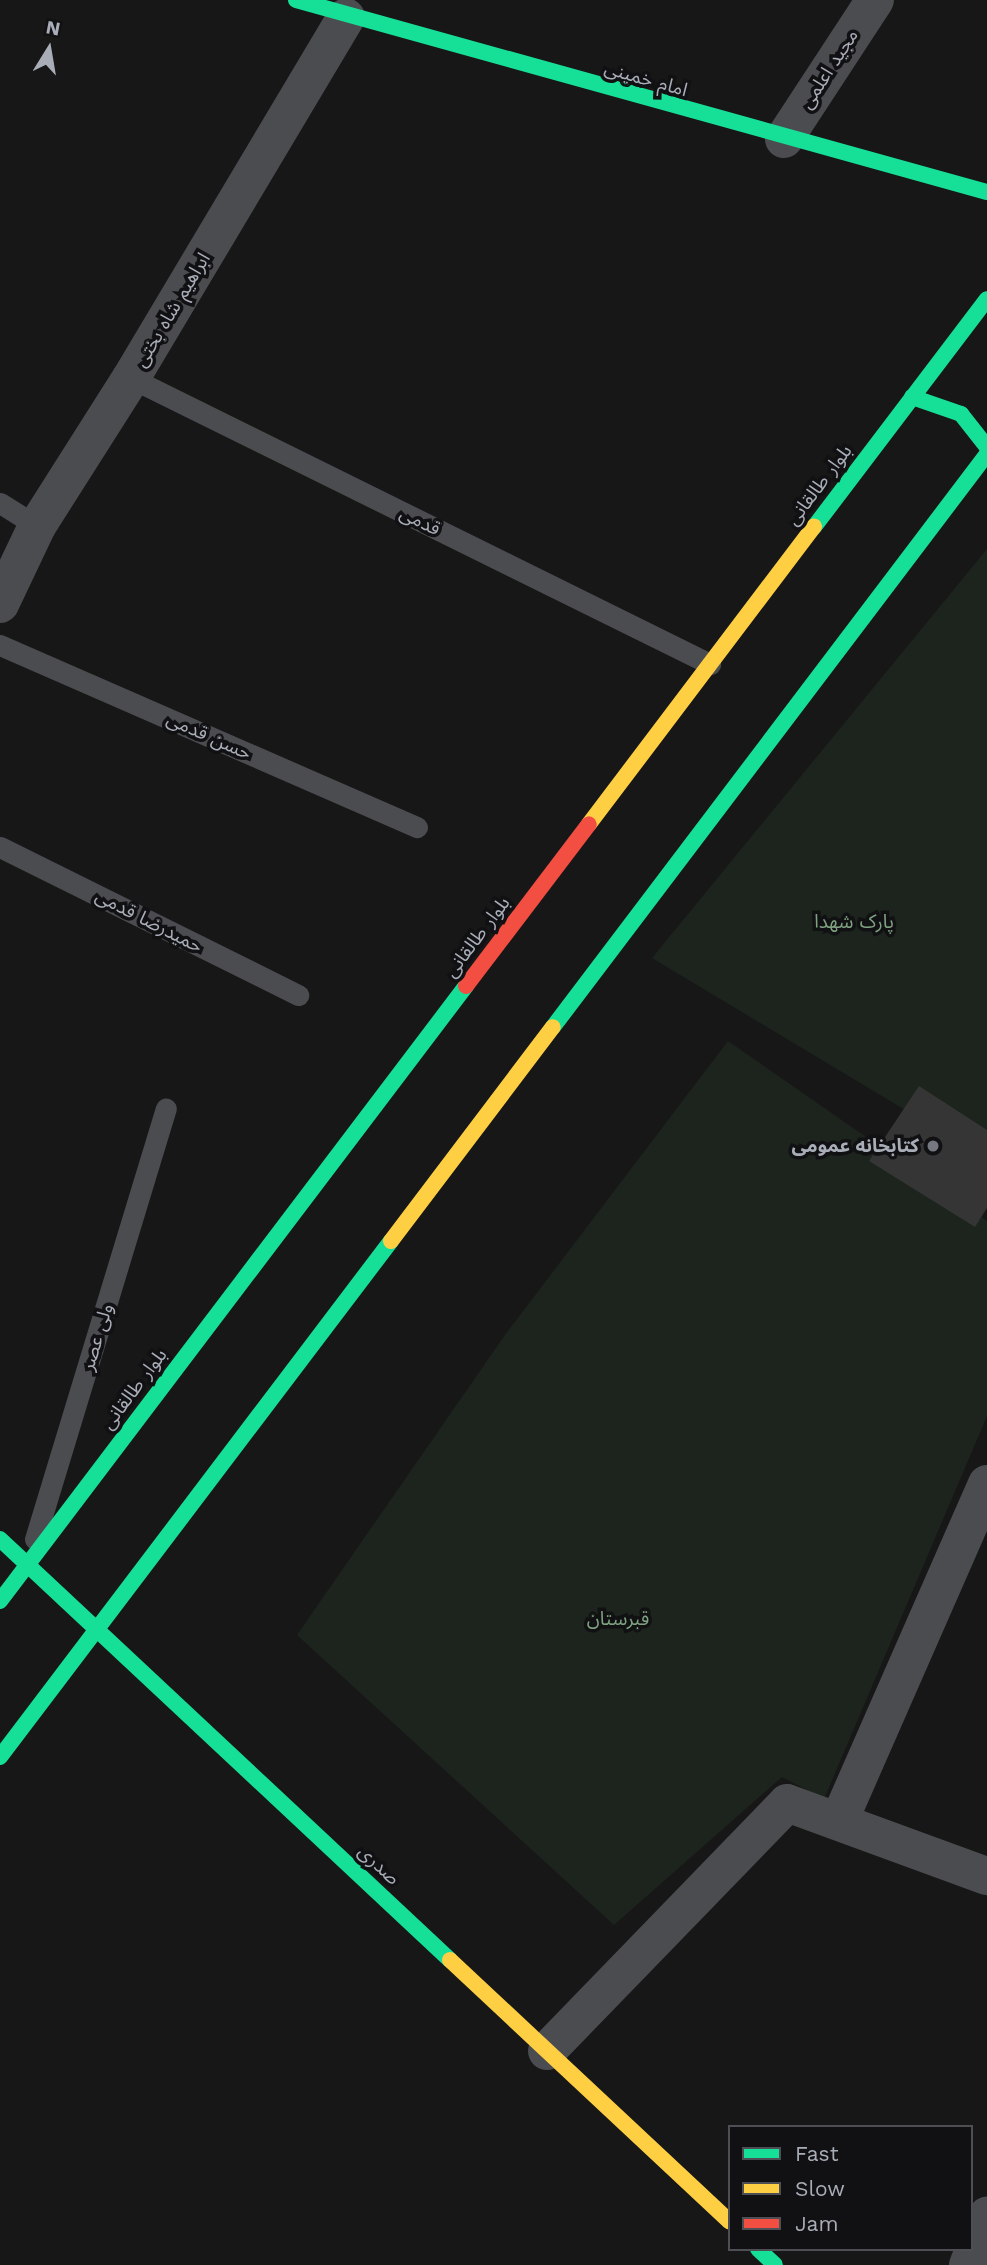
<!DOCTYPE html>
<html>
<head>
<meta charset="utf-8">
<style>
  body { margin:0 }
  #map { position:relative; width:987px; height:2265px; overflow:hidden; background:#171717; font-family:"Work Sans","Noto Sans Arabic",sans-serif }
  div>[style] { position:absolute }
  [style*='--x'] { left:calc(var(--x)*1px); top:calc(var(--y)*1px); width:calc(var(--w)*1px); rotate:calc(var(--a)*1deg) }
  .green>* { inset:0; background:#1d241e }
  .building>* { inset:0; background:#353536 }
  .lane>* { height:21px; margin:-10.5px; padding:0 10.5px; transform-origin:10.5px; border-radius:10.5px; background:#4b4c50 }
  .street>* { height:38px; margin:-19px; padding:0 19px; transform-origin:19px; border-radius:19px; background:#4b4c50 }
  .fast>* { height:16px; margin:-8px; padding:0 8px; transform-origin:8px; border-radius:8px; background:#16e098 }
  .slow>* { height:16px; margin:-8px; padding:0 8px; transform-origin:8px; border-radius:8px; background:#ffcf43 }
  .jam>* { height:16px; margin:-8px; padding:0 8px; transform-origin:8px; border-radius:8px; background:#f24e42 }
  .dots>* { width:19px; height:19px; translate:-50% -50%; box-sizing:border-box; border:4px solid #111113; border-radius:50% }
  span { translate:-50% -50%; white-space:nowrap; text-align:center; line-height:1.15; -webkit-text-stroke:7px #111113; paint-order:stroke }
  .street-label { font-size:19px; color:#a8adb8 }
  .park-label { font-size:19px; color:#7fa381 }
  .poi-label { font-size:19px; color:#a8adb8; font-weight:700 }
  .right { translate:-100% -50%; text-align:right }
  .legend { position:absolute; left:728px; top:2125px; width:245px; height:126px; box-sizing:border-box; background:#111113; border:2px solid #4d4f55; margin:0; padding:9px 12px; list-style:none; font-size:21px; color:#a8adb8 }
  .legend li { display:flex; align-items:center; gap:14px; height:35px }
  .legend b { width:35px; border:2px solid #4d4f55 }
  .north { position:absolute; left:14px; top:14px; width:70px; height:70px; -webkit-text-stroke:5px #111113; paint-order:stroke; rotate:11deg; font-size:19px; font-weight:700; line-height:28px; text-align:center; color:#a8adb8 }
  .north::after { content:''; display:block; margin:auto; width:24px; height:32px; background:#a8adb8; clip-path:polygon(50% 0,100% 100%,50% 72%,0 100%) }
</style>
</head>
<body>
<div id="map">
  <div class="green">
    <div style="clip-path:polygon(987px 549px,987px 1159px,652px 958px)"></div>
    <div style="clip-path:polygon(728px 1041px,987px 1221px,987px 1416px,824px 1799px,782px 1777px,614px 1925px,297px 1635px,505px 1335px)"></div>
  </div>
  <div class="building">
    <div style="clip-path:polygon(919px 1086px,987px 1130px,987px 1208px,975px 1227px,869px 1161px)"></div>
  </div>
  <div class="lane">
    <div style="--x:131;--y:378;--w:646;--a:26.29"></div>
    <div style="--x:0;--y:503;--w:44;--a:31.9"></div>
    <div style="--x:0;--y:645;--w:455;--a:23.6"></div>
    <div style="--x:0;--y:847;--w:333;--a:26.4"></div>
    <div style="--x:35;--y:1539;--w:450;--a:-73.1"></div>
  </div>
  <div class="street">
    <div style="--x:784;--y:139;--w:166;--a:-56.8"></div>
    <div style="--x:0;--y:604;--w:86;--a:-64.6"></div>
    <div style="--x:37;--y:526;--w:175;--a:-57.6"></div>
    <div style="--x:131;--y:378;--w:420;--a:-59.2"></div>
    <div style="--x:839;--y:1821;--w:368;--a:-66.3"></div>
    <div style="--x:547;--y:2051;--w:345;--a:-45.9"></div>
    <div style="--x:787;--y:1803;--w:213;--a:20.1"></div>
    <div style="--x:968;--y:2265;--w:53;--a:-68.8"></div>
  </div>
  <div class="fast">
    <div style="--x:296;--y:0;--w:717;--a:15.53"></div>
    <div style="--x:912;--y:397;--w:52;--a:19.1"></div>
    <div style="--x:961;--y:414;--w:42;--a:51.8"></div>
    <div style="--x:814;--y:527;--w:286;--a:-52.8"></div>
    <div style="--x:553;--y:1027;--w:719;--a:-52.86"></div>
    <div style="--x:0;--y:1539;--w:616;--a:43.09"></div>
    <div style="--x:0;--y:1601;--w:772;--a:-52.85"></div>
    <div style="--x:0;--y:1757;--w:647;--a:-52.85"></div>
    <div style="--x:758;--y:2249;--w:23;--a:43"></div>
  </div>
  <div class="slow">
    <div style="--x:589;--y:824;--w:373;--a:-52.9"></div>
    <div style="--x:391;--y:1241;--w:268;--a:-52.9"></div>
    <div style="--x:450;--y:1960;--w:383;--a:43.1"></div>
  </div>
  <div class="jam">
    <div style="--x:466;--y:986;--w:203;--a:-52.8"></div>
  </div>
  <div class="dots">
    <div style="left:933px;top:1146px;background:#757880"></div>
  </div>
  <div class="street-label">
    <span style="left:829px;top:69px;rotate:-57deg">مجید اعلمی</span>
    <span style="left:646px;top:79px;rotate:16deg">امام خمینی</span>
    <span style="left:172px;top:310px;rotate:-59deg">ابراهیم شاه بختی</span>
    <span style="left:819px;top:485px;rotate:-53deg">بلوار طالقانی</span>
    <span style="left:420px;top:521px;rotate:26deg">قدمی</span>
    <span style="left:209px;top:736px;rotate:24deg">حسن قدمی</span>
    <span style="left:149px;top:921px;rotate:27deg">حمیدرضا قدمی</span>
    <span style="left:477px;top:937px;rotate:-53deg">بلوار طالقانی</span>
    <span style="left:97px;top:1337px;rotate:-73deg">ولی عصر</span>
    <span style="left:134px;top:1389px;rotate:-53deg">بلوار طالقانی</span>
    <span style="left:379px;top:1865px;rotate:43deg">صدری</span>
  </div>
  <div class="park-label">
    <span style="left:854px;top:922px">پارک شهدا</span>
    <span style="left:618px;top:1619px">قبرستان</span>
  </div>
  <div class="poi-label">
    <span class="right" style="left:919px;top:1146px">کتابخانه عمومی</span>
  </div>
  <ul class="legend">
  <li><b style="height:9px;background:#16e098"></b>Fast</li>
  <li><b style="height:9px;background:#ffcf43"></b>Slow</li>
  <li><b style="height:9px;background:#f24e42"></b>Jam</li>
  </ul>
  <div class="north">N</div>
</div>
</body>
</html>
